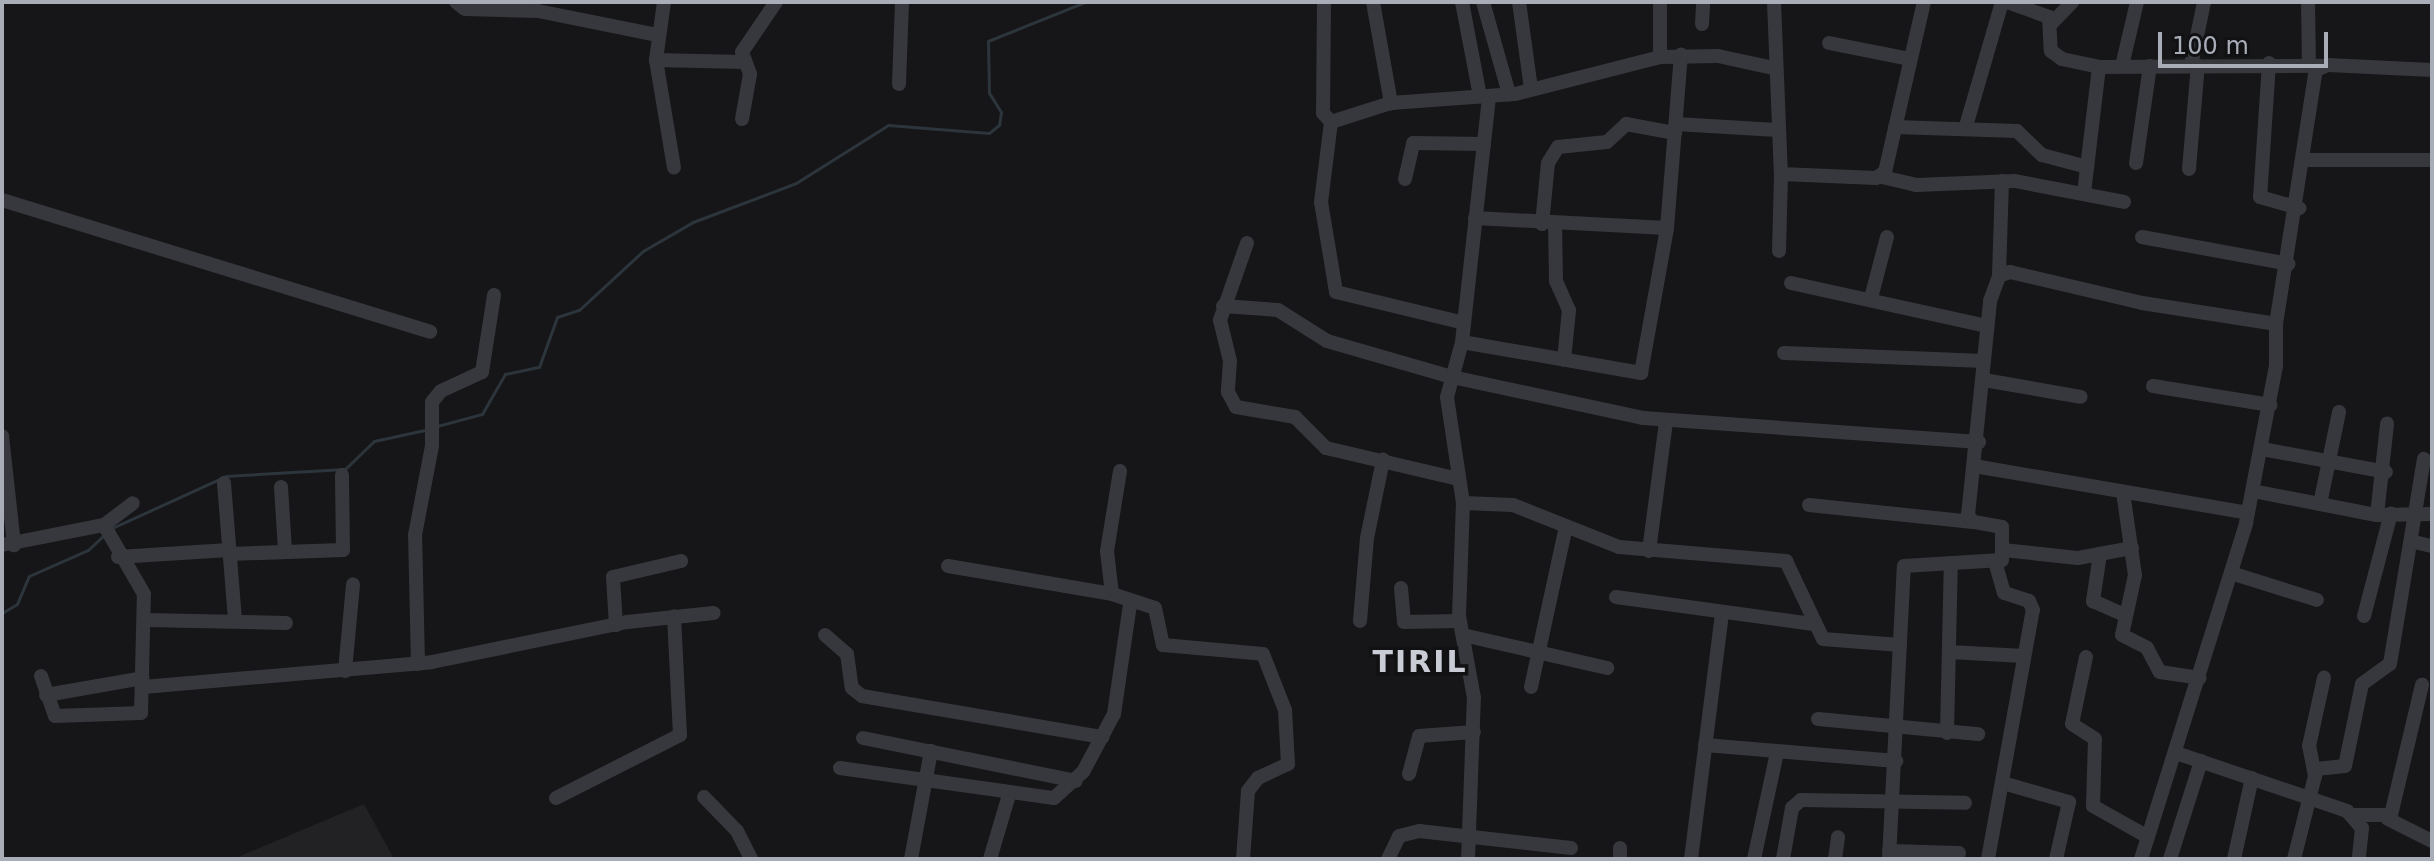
<!DOCTYPE html>
<html>
<head>
<meta charset="utf-8">
<style>
  body { margin:0 }
  #map { position:relative; width:2434px; height:861px; overflow:hidden; background:#161618; font-family:"DejaVu Sans",sans-serif }
  div>[style] { position:absolute }
  [style*='--x'] { left:calc(var(--x)*1px); top:calc(var(--y)*1px); width:calc(var(--w)*1px); rotate:calc(var(--a)*1deg) }
  .built>* { inset:0; background:#222225 }
  .stream>* { height:3px; margin:-1.5px; padding:0 1.5px; transform-origin:1.5px; border-radius:1.5px; background:#2c353c }
  .minor>* { height:14px; margin:-7px; padding:0 7px; transform-origin:7px; border-radius:7px; background:#37383d }
  span { translate:-50% -50%; white-space:nowrap; text-align:center; line-height:1.15; -webkit-text-stroke:7px #111113; paint-order:stroke }
  .district-label { font-size:30px; color:#c9ccd4; font-weight:700; letter-spacing:2px }
  .frame { position:absolute; inset:0; border:4px solid #a8adb8; pointer-events:none }
  .scale { position:absolute; left:2158px; top:32px; width:170px; height:36px; box-sizing:border-box; border:4px solid #a8adb8; border-top:0; padding-left:10px; font-size:24px; line-height:28px; white-space:nowrap; color:#a8adb8; -webkit-text-stroke:6px #111113; paint-order:stroke }
</style>
</head>
<body>
<div id="map">
  <div class="built">
    <div style="clip-path:polygon(364px 804px,394px 859px,233px 859px)"></div>
  </div>
  <div class="stream">
    <div style="--x:437;--y:426;--w:47;--a:-14.9"></div>
    <div style="--x:482;--y:414;--w:46;--a:-60.1"></div>
    <div style="--x:505;--y:374;--w:35;--a:-12"></div>
    <div style="--x:539;--y:367;--w:53;--a:-70.2"></div>
    <div style="--x:557;--y:317;--w:23;--a:-18"></div>
    <div style="--x:579;--y:310;--w:87;--a:-42.7"></div>
    <div style="--x:643;--y:251;--w:58;--a:-30.1"></div>
    <div style="--x:693;--y:222;--w:110;--a:-20.7"></div>
    <div style="--x:796;--y:183;--w:109;--a:-32.2"></div>
    <div style="--x:888;--y:125;--w:101;--a:4.5"></div>
    <div style="--x:989;--y:133;--w:13;--a:-39"></div>
    <div style="--x:999;--y:125;--w:13;--a:-81"></div>
    <div style="--x:1001;--y:112;--w:22;--a:-122"></div>
    <div style="--x:989;--y:93;--w:52;--a:-91.1"></div>
    <div style="--x:988;--y:41;--w:105;--a:-21.9"></div>
    <div style="--x:112;--y:528;--w:125;--a:-24.5"></div>
    <div style="--x:226;--y:476;--w:119;--a:-3.4"></div>
    <div style="--x:345;--y:469;--w:40;--a:-44"></div>
    <div style="--x:374;--y:441;--w:52;--a:-12.2"></div>
    <div style="--x:2;--y:613;--w:17;--a:-31"></div>
    <div style="--x:17;--y:604;--w:30;--a:-67"></div>
    <div style="--x:29;--y:576;--w:64;--a:-23.8"></div>
    <div style="--x:88;--y:550;--w:21;--a:-43"></div>
  </div>
  <div class="minor">
    <div style="--x:456;--y:2;--w:11;--a:38"></div>
    <div style="--x:465;--y:9;--w:73;--a:1.6"></div>
    <div style="--x:538;--y:11;--w:121;--a:11.4"></div>
    <div style="--x:664;--y:2;--w:59;--a:97.9"></div>
    <div style="--x:656;--y:60;--w:109;--a:80.5"></div>
    <div style="--x:1324;--y:2;--w:111;--a:90.5"></div>
    <div style="--x:1323;--y:113;--w:12;--a:48"></div>
    <div style="--x:1331;--y:122;--w:63;--a:-17.6"></div>
    <div style="--x:1391;--y:103;--w:124;--a:-4.2"></div>
    <div style="--x:1515;--y:94;--w:150;--a:-14.3"></div>
    <div style="--x:1660;--y:57;--w:58;--a:-1"></div>
    <div style="--x:1718;--y:56;--w:56;--a:12.3"></div>
    <div style="--x:1373;--y:2;--w:103;--a:79.9"></div>
    <div style="--x:1462;--y:2;--w:96;--a:79.2"></div>
    <div style="--x:1483;--y:2;--w:96;--a:74.2"></div>
    <div style="--x:1519;--y:2;--w:88;--a:82.1"></div>
    <div style="--x:1774;--y:2;--w:172;--a:87.7"></div>
    <div style="--x:1781;--y:174;--w:95;--a:2.4"></div>
    <div style="--x:1876;--y:178;--w:11;--a:-34"></div>
    <div style="--x:1885;--y:172;--w:174;--a:-77.1"></div>
    <div style="--x:2007;--y:2;--w:45;--a:19.7"></div>
    <div style="--x:2049;--y:17;--w:34;--a:87"></div>
    <div style="--x:2051;--y:51;--w:14;--a:36"></div>
    <div style="--x:2062;--y:59;--w:38;--a:12"></div>
    <div style="--x:2099;--y:67;--w:222;--a:-0.3"></div>
    <div style="--x:2308;--y:2;--w:63;--a:89.1"></div>
    <div style="--x:2052;--y:23;--w:29;--a:-46"></div>
    <div style="--x:1702;--y:24;--w:22;--a:-87"></div>
    <div style="--x:1829;--y:43;--w:83;--a:11.2"></div>
    <div style="--x:1660;--y:57;--w:55;--a:-90"></div>
    <div style="--x:656;--y:60;--w:87;--a:1.3"></div>
    <div style="--x:2269;--y:63;--w:134;--a:93.8"></div>
    <div style="--x:2260;--y:197;--w:41;--a:15.8"></div>
    <div style="--x:2191;--y:65;--w:64;--a:-78.3"></div>
    <div style="--x:2122;--y:66;--w:66;--a:-76.8"></div>
    <div style="--x:899;--y:84;--w:82;--a:-87.9"></div>
    <div style="--x:742;--y:119;--w:46;--a:-79.9"></div>
    <div style="--x:750;--y:74;--w:23;--a:-110"></div>
    <div style="--x:742;--y:52;--w:60;--a:-55.8"></div>
    <div style="--x:1331;--y:122;--w:81;--a:97.1"></div>
    <div style="--x:1321;--y:202;--w:91;--a:80.5"></div>
    <div style="--x:1336;--y:292;--w:132;--a:13.6"></div>
    <div style="--x:1676;--y:124;--w:101;--a:3.4"></div>
    <div style="--x:1966;--y:126;--w:129;--a:-73.8"></div>
    <div style="--x:1895;--y:127;--w:122;--a:1.9"></div>
    <div style="--x:2017;--y:131;--w:35;--a:44"></div>
    <div style="--x:2042;--y:155;--w:47;--a:14.9"></div>
    <div style="--x:2304;--y:160;--w:128;--a:0"></div>
    <div style="--x:2136;--y:163;--w:98;--a:-81.8"></div>
    <div style="--x:2189;--y:169;--w:104;--a:-85.1"></div>
    <div style="--x:1882;--y:177;--w:35;--a:13"></div>
    <div style="--x:1916;--y:185;--w:99;--a:-2.3"></div>
    <div style="--x:2015;--y:181;--w:111;--a:10.9"></div>
    <div style="--x:1405;--y:179;--w:37;--a:-77"></div>
    <div style="--x:1413;--y:143;--w:71;--a:0.8"></div>
    <div style="--x:2084;--y:193;--w:127;--a:-83.2"></div>
    <div style="--x:2;--y:200;--w:448;--a:17.1"></div>
    <div style="--x:1475;--y:218;--w:192;--a:3"></div>
    <div style="--x:1555;--y:223;--w:58;--a:89"></div>
    <div style="--x:1556;--y:281;--w:32;--a:66"></div>
    <div style="--x:1569;--y:310;--w:50;--a:95.7"></div>
    <div style="--x:1542;--y:224;--w:61;--a:-84.4"></div>
    <div style="--x:1548;--y:163;--w:19;--a:-58"></div>
    <div style="--x:1558;--y:147;--w:49;--a:-5.8"></div>
    <div style="--x:1607;--y:142;--w:26;--a:-43"></div>
    <div style="--x:1626;--y:124;--w:50;--a:10.4"></div>
    <div style="--x:2142;--y:237;--w:149;--a:10.4"></div>
    <div style="--x:1247;--y:243;--w:82;--a:109.3"></div>
    <div style="--x:1220;--y:320;--w:42;--a:76.3"></div>
    <div style="--x:1230;--y:361;--w:31;--a:94"></div>
    <div style="--x:1228;--y:392;--w:17;--a:62"></div>
    <div style="--x:1236;--y:407;--w:60;--a:9.6"></div>
    <div style="--x:1295;--y:417;--w:44;--a:45"></div>
    <div style="--x:1326;--y:448;--w:136;--a:13.2"></div>
    <div style="--x:1779;--y:251;--w:77;--a:-88.5"></div>
    <div style="--x:1999;--y:276;--w:95;--a:-88.2"></div>
    <div style="--x:1791;--y:283;--w:201;--a:12.4"></div>
    <div style="--x:1871;--y:298;--w:63;--a:-75.3"></div>
    <div style="--x:1223;--y:306;--w:55;--a:4.2"></div>
    <div style="--x:1278;--y:310;--w:58;--a:32.3"></div>
    <div style="--x:1327;--y:341;--w:130;--a:16.1"></div>
    <div style="--x:1452;--y:377;--w:195;--a:12.1"></div>
    <div style="--x:1643;--y:418;--w:337;--a:4.1"></div>
    <div style="--x:1462;--y:342;--w:182;--a:9.8"></div>
    <div style="--x:1641;--y:373;--w:147;--a:-79.8"></div>
    <div style="--x:1667;--y:228;--w:174;--a:-85.4"></div>
    <div style="--x:1784;--y:353;--w:200;--a:2.3"></div>
    <div style="--x:1984;--y:380;--w:98;--a:9.9"></div>
    <div style="--x:2153;--y:386;--w:119;--a:9.2"></div>
    <div style="--x:2;--y:436;--w:110;--a:83.7"></div>
    <div style="--x:2262;--y:449;--w:126;--a:10.5"></div>
    <div style="--x:1974;--y:466;--w:278;--a:9.7"></div>
    <div style="--x:1120;--y:471;--w:81;--a:99.2"></div>
    <div style="--x:1107;--y:551;--w:43;--a:83.4"></div>
    <div style="--x:1112;--y:594;--w:45;--a:18"></div>
    <div style="--x:1155;--y:608;--w:38;--a:78"></div>
    <div style="--x:1163;--y:645;--w:100;--a:5.1"></div>
    <div style="--x:1263;--y:654;--w:60;--a:68.6"></div>
    <div style="--x:1285;--y:710;--w:54;--a:86.8"></div>
    <div style="--x:1288;--y:764;--w:33;--a:155"></div>
    <div style="--x:1258;--y:778;--w:16;--a:128"></div>
    <div style="--x:1248;--y:791;--w:68;--a:94.2"></div>
    <div style="--x:224;--y:483;--w:138;--a:85.4"></div>
    <div style="--x:281;--y:487;--w:64;--a:86.4"></div>
    <div style="--x:2253;--y:491;--w:126;--a:11"></div>
    <div style="--x:2377;--y:515;--w:55;--a:-1"></div>
    <div style="--x:2123;--y:492;--w:84;--a:81.8"></div>
    <div style="--x:2135;--y:575;--w:61;--a:102.2"></div>
    <div style="--x:2122;--y:635;--w:28;--a:27"></div>
    <div style="--x:2147;--y:648;--w:27;--a:62"></div>
    <div style="--x:2160;--y:672;--w:40;--a:8.5"></div>
    <div style="--x:1463;--y:503;--w:50;--a:2.3"></div>
    <div style="--x:1513;--y:505;--w:114;--a:21.6"></div>
    <div style="--x:1619;--y:547;--w:168;--a:4.8"></div>
    <div style="--x:1786;--y:561;--w:86;--a:64.6"></div>
    <div style="--x:1823;--y:639;--w:77;--a:4.5"></div>
    <div style="--x:2320;--y:504;--w:94;--a:-78.3"></div>
    <div style="--x:1809;--y:505;--w:165;--a:5.9"></div>
    <div style="--x:2377;--y:515;--w:92;--a:-83.7"></div>
    <div style="--x:2414;--y:542;--w:18;--a:13"></div>
    <div style="--x:2;--y:545;--w:104;--a:-11.1"></div>
    <div style="--x:2003;--y:550;--w:75;--a:6.1"></div>
    <div style="--x:2078;--y:558;--w:55;--a:-10.5"></div>
    <div style="--x:1649;--y:551;--w:131;--a:-82.5"></div>
    <div style="--x:229;--y:554;--w:114;--a:-2"></div>
    <div style="--x:343;--y:550;--w:75;--a:-90.8"></div>
    <div style="--x:2100;--y:554;--w:48;--a:98.5"></div>
    <div style="--x:2093;--y:601;--w:36;--a:24"></div>
    <div style="--x:118;--y:557;--w:111;--a:-3.6"></div>
    <div style="--x:948;--y:566;--w:166;--a:9.7"></div>
    <div style="--x:2231;--y:573;--w:90;--a:17.4"></div>
    <div style="--x:1401;--y:588;--w:34;--a:85"></div>
    <div style="--x:1404;--y:622;--w:56;--a:-1"></div>
    <div style="--x:1616;--y:597;--w:199;--a:7.8"></div>
    <div style="--x:2364;--y:616;--w:106;--a:-75.3"></div>
    <div style="--x:145;--y:620;--w:141;--a:1.2"></div>
    <div style="--x:1360;--y:621;--w:83;--a:-85.2"></div>
    <div style="--x:1367;--y:538;--w:80;--a:-78.4"></div>
    <div style="--x:616;--y:625;--w:48;--a:-93.6"></div>
    <div style="--x:613;--y:577;--w:70;--a:-13.2"></div>
    <div style="--x:825;--y:635;--w:29;--a:41"></div>
    <div style="--x:847;--y:654;--w:34;--a:82"></div>
    <div style="--x:852;--y:688;--w:13;--a:39"></div>
    <div style="--x:862;--y:696;--w:244;--a:9.7"></div>
    <div style="--x:1463;--y:635;--w:148;--a:12.9"></div>
    <div style="--x:1949;--y:652;--w:75;--a:3.1"></div>
    <div style="--x:2086;--y:657;--w:68;--a:101.8"></div>
    <div style="--x:2072;--y:724;--w:27;--a:33"></div>
    <div style="--x:2095;--y:739;--w:67;--a:91.7"></div>
    <div style="--x:2093;--y:806;--w:63;--a:29.4"></div>
    <div style="--x:418;--y:664;--w:129;--a:-91.3"></div>
    <div style="--x:415;--y:535;--w:91;--a:-79.2"></div>
    <div style="--x:432;--y:446;--w:44;--a:-90"></div>
    <div style="--x:432;--y:402;--w:14;--a:-51"></div>
    <div style="--x:441;--y:391;--w:45;--a:-24.9"></div>
    <div style="--x:482;--y:372;--w:78;--a:-81.1"></div>
    <div style="--x:345;--y:671;--w:87;--a:-84.7"></div>
    <div style="--x:41;--y:676;--w:42;--a:70.7"></div>
    <div style="--x:55;--y:716;--w:86;--a:-2"></div>
    <div style="--x:141;--y:713;--w:119;--a:-88.6"></div>
    <div style="--x:144;--y:594;--w:80;--a:-120.1"></div>
    <div style="--x:104;--y:525;--w:36;--a:-37"></div>
    <div style="--x:143;--y:687;--w:290;--a:-4.9"></div>
    <div style="--x:432;--y:662;--w:199;--a:-11.6"></div>
    <div style="--x:627;--y:622;--w:87;--a:-5.9"></div>
    <div style="--x:1531;--y:687;--w:164;--a:-77.7"></div>
    <div style="--x:46;--y:695;--w:98;--a:-9.9"></div>
    <div style="--x:1818;--y:719;--w:161;--a:5.4"></div>
    <div style="--x:1947;--y:733;--w:170;--a:-88.7"></div>
    <div style="--x:863;--y:738;--w:217;--a:11.4"></div>
    <div style="--x:1705;--y:745;--w:192;--a:4.8"></div>
    <div style="--x:2176;--y:753;--w:181;--a:18.7"></div>
    <div style="--x:2347;--y:811;--w:23;--a:49"></div>
    <div style="--x:2362;--y:828;--w:31;--a:96"></div>
    <div style="--x:840;--y:768;--w:216;--a:8"></div>
    <div style="--x:1054;--y:798;--w:39;--a:-42"></div>
    <div style="--x:1083;--y:772;--w:66;--a:-61.9"></div>
    <div style="--x:1114;--y:714;--w:111;--a:-81.7"></div>
    <div style="--x:2316;--y:769;--w:29;--a:-6"></div>
    <div style="--x:2345;--y:766;--w:84;--a:-78.3"></div>
    <div style="--x:2362;--y:684;--w:34;--a:-36"></div>
    <div style="--x:2390;--y:664;--w:208;--a:-80.6"></div>
    <div style="--x:1409;--y:774;--w:39;--a:-75"></div>
    <div style="--x:1419;--y:736;--w:55;--a:-4.2"></div>
    <div style="--x:2003;--y:783;--w:69;--a:16.1"></div>
    <div style="--x:2069;--y:802;--w:58;--a:102.8"></div>
    <div style="--x:704;--y:797;--w:47;--a:45.9"></div>
    <div style="--x:737;--y:831;--w:31;--a:63"></div>
    <div style="--x:556;--y:798;--w:139;--a:-26.9"></div>
    <div style="--x:680;--y:735;--w:119;--a:-92.9"></div>
    <div style="--x:2355;--y:815;--w:36;--a:0"></div>
    <div style="--x:2391;--y:815;--w:134;--a:-76.6"></div>
    <div style="--x:2388;--y:819;--w:49;--a:26.6"></div>
    <div style="--x:1889;--y:851;--w:70;--a:1.6"></div>
    <div style="--x:911;--y:859;--w:110;--a:-79.5"></div>
    <div style="--x:990;--y:859;--w:67;--a:-73.5"></div>
    <div style="--x:1388;--y:859;--w:25;--a:-64"></div>
    <div style="--x:1399;--y:836;--w:21;--a:-14"></div>
    <div style="--x:1419;--y:831;--w:153;--a:6.4"></div>
    <div style="--x:1468;--y:859;--w:161;--a:-87.9"></div>
    <div style="--x:1474;--y:698;--w:83;--a:-100.4"></div>
    <div style="--x:1459;--y:616;--w:113;--a:-88"></div>
    <div style="--x:1463;--y:503;--w:107;--a:-98.6"></div>
    <div style="--x:1447;--y:397;--w:57;--a:-74.7"></div>
    <div style="--x:1462;--y:342;--w:247;--a:-83.7"></div>
    <div style="--x:1620;--y:859;--w:11;--a:-90"></div>
    <div style="--x:1691;--y:859;--w:248;--a:-82.8"></div>
    <div style="--x:1754;--y:859;--w:108;--a:-77.8"></div>
    <div style="--x:1783;--y:859;--w:52;--a:-80"></div>
    <div style="--x:1792;--y:808;--w:12;--a:-42"></div>
    <div style="--x:1801;--y:800;--w:164;--a:1"></div>
    <div style="--x:1835;--y:859;--w:22;--a:-82"></div>
    <div style="--x:1889;--y:859;--w:293;--a:-87.1"></div>
    <div style="--x:1904;--y:566;--w:98;--a:-3.5"></div>
    <div style="--x:2002;--y:560;--w:33;--a:-90"></div>
    <div style="--x:2002;--y:527;--w:29;--a:-170"></div>
    <div style="--x:1973;--y:522;--w:9;--a:-126"></div>
    <div style="--x:1968;--y:515;--w:215;--a:-84.1"></div>
    <div style="--x:1990;--y:301;--w:27;--a:-70"></div>
    <div style="--x:1999;--y:276;--w:12;--a:-20"></div>
    <div style="--x:2010;--y:272;--w:136;--a:13.2"></div>
    <div style="--x:2142;--y:303;--w:136;--a:8.9"></div>
    <div style="--x:2276;--y:324;--w:257;--a:-81.1"></div>
    <div style="--x:2316;--y:70;--w:13;--a:-23"></div>
    <div style="--x:2328;--y:65;--w:104;--a:2.8"></div>
    <div style="--x:1988;--y:859;--w:253;--a:-79.8"></div>
    <div style="--x:2033;--y:610;--w:10;--a:-114"></div>
    <div style="--x:2029;--y:601;--w:26;--a:-162"></div>
    <div style="--x:2004;--y:593;--w:29;--a:-106"></div>
    <div style="--x:2141;--y:859;--w:352;--a:-72.6"></div>
    <div style="--x:2246;--y:523;--w:160;--a:-79.2"></div>
    <div style="--x:2276;--y:366;--w:42;--a:-90"></div>
    <div style="--x:2170;--y:859;--w:103;--a:-72.4"></div>
    <div style="--x:2234;--y:859;--w:83;--a:-77.5"></div>
    <div style="--x:2294;--y:859;--w:86;--a:-75.8"></div>
    <div style="--x:2315;--y:776;--w:31;--a:-101"></div>
    <div style="--x:2309;--y:746;--w:70;--a:-77.6"></div>
  </div>
  <div class="district-label">
    <span style="left:1420px;top:662px">TIRIL</span>
  </div>
  <div class="frame"></div>
  <div class="scale">100 m</div>
</div>
</body>
</html>
